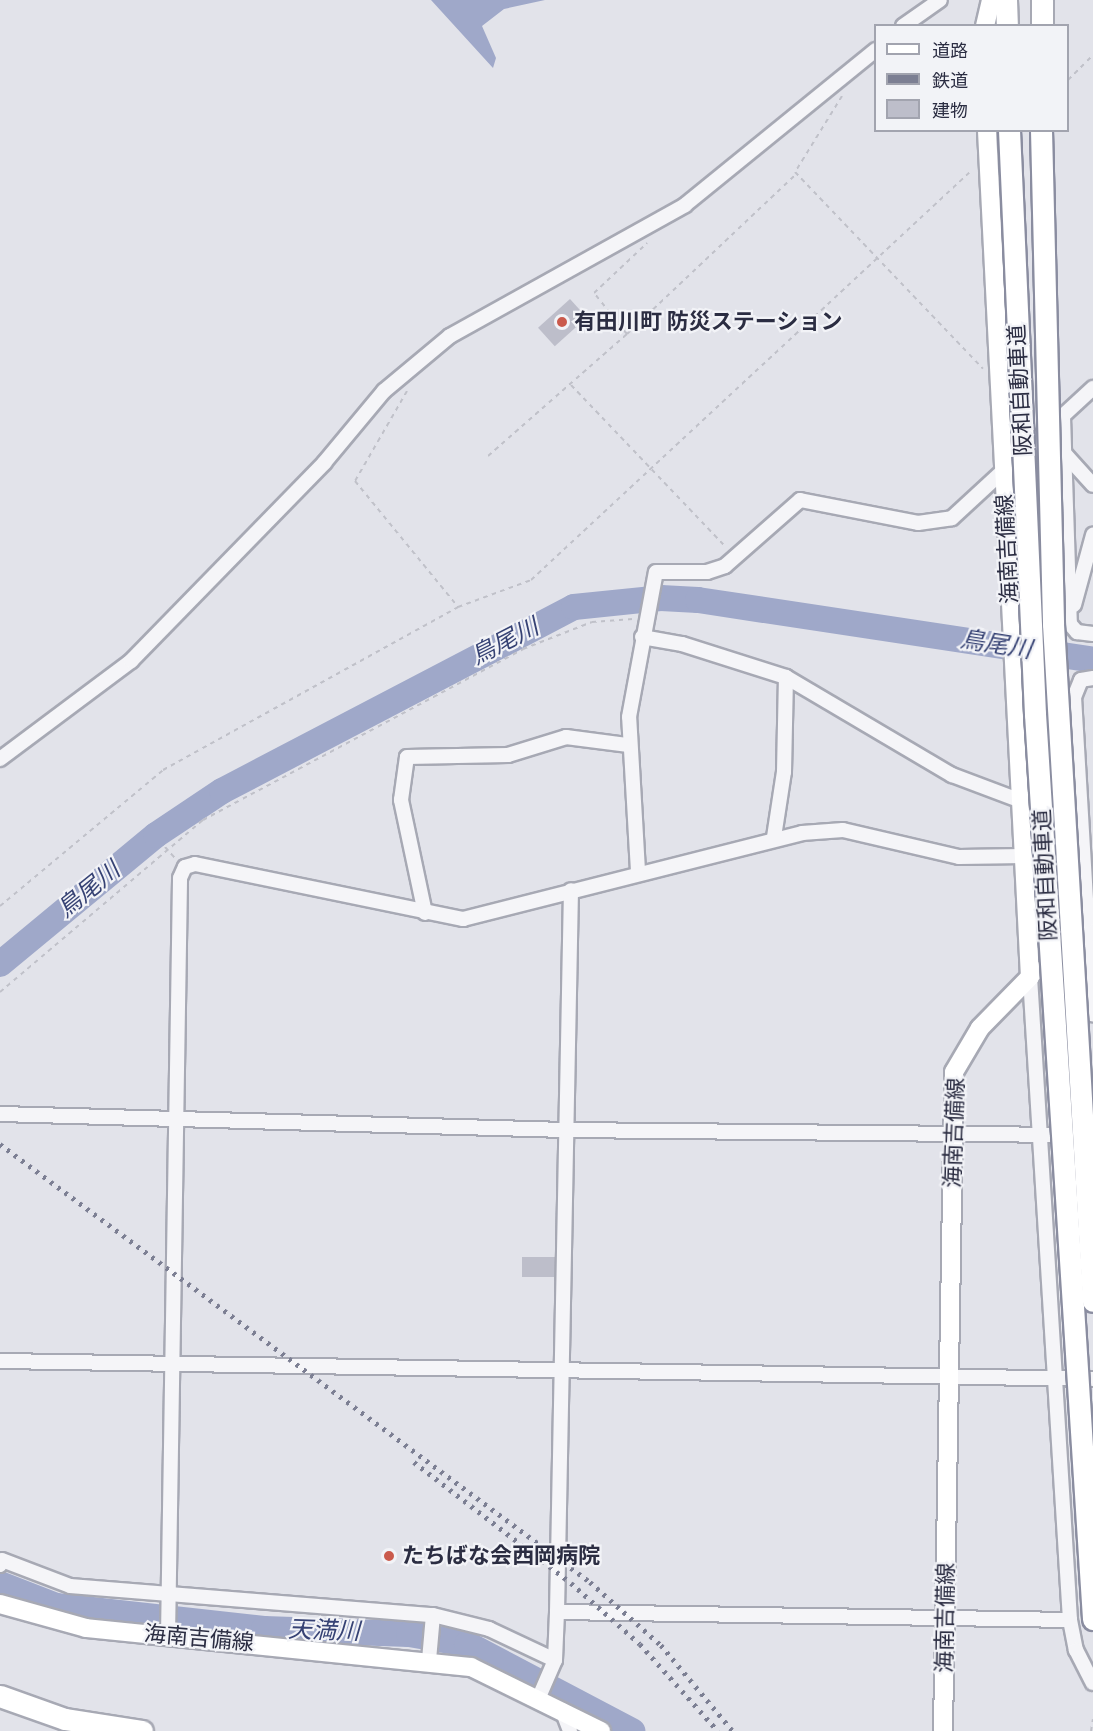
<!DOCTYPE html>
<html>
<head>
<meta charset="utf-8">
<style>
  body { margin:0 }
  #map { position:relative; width:1093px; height:1731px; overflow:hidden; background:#e2e3ea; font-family:Signika,"Noto Sans JP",sans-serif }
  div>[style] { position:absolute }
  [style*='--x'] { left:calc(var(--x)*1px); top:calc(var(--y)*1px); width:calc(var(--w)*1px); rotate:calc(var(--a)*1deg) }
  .water>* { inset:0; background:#9fa8c9 }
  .river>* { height:26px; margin:-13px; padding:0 13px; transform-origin:13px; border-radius:13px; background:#9fa8c9 }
  .building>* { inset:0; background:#bdbeca; transform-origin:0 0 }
  .path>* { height:2px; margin-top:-1px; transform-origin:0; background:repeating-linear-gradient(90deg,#c0c1c9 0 4.5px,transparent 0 9px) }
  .roads { filter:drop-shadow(2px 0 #a7a9b4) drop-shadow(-2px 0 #a7a9b4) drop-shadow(0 2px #a7a9b4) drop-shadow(0 -2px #a7a9b4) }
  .minor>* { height:14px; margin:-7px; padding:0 7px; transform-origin:7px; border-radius:7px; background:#f5f5f8 }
  .major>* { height:18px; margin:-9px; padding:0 9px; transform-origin:9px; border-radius:9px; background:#fff }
  .highway>* { height:21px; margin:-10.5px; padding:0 10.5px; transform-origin:10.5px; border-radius:10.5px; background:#fff }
  .rail>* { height:4.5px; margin-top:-2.25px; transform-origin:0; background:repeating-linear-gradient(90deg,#7c7f93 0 3px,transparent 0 9px) }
  .bridges { filter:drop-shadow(2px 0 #8a8da0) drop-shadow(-2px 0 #8a8da0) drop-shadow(0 2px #8a8da0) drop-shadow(0 -2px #8a8da0) }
  .highway-bridge>* { height:21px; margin:-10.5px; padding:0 10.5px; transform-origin:10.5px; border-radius:10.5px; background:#fff }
  .dots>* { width:16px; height:16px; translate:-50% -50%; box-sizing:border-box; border:3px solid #f2f3f7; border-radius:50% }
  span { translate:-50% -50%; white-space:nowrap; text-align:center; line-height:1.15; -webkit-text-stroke:4.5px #f2f3f7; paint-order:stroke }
  .poi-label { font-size:22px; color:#2b2d42; font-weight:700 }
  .left { translate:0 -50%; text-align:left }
  .street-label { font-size:22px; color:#2b2d42 }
  .water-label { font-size:24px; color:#364274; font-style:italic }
  .legend { position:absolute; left:874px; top:24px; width:195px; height:108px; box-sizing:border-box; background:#f2f3f7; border:2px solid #a2a4af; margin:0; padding:8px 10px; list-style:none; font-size:18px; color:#2b2d42 }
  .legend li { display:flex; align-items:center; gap:12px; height:30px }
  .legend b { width:30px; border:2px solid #a2a4af }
</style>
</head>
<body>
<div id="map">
  <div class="water">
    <div style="clip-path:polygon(431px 0,545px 0,504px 9px,482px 26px,496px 58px,493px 68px)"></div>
  </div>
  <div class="river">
    <div style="--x:0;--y:964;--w:202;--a:-39.6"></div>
    <div style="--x:156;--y:835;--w:79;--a:-33.7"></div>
    <div style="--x:222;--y:791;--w:397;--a:-27.6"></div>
    <div style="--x:574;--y:607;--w:87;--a:-5.9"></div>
    <div style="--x:661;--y:598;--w:37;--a:3"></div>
    <div style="--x:698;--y:600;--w:400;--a:8.6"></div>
    <div style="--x:0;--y:1584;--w:60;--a:21.4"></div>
    <div style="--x:56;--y:1606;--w:209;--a:6.3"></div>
    <div style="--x:264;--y:1629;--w:145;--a:2"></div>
    <div style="--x:409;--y:1634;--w:59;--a:9.8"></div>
    <div style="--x:467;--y:1644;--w:187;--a:27.8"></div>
  </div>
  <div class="building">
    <div style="left:570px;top:299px;width:25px;height:43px;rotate:48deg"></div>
    <div style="left:522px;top:1257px;width:34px;height:20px"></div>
  </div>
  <div class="path">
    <div style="--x:1068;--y:80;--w:35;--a:-45"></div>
    <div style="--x:842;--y:96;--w:89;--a:121.7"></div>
    <div style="--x:795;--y:172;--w:272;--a:46.3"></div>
    <div style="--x:627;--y:334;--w:234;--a:-43.4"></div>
    <div style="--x:571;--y:385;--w:224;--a:46.3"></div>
    <div style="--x:407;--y:391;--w:104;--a:120"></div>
    <div style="--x:355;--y:481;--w:163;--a:50.7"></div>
    <div style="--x:488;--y:456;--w:185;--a:-41.3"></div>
    <div style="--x:627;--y:334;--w:53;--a:-128.8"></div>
    <div style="--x:594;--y:293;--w:73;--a:-43.3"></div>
    <div style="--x:165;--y:847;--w:15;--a:48"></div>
    <div style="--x:0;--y:906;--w:212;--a:-39.8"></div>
    <div style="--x:163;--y:770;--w:337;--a:-28.9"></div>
    <div style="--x:458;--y:607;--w:78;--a:-20.3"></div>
    <div style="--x:531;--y:580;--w:602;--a:-42.91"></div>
    <div style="--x:0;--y:992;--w:266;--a:-40.3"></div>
    <div style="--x:203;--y:820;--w:363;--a:-28.1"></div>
    <div style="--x:523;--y:649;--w:74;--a:-21.4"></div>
    <div style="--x:592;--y:622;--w:41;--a:-4.2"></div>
    <div style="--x:1091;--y:1731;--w:12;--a:-81"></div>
  </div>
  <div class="roads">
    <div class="minor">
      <div style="--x:903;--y:26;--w:45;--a:-35.1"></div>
      <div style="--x:1063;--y:417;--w:207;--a:88.1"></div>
      <div style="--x:1070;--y:624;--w:11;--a:49"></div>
      <div style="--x:1077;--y:632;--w:16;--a:7"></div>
      <div style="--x:1064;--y:453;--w:43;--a:47.8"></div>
      <div style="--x:1074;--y:605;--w:73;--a:-74.8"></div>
      <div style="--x:642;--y:637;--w:41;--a:9.9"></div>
      <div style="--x:682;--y:644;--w:109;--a:17.6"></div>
      <div style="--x:786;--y:677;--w:193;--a:30.6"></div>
      <div style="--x:952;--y:775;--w:74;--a:20.6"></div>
      <div style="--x:1093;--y:678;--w:12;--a:171"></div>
      <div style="--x:1081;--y:680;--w:18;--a:112"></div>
      <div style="--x:1074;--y:697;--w:318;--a:86.6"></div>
      <div style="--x:0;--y:759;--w:164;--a:-36.8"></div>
      <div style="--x:131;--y:661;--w:277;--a:-45.7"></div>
      <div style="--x:324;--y:463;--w:94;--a:-50.2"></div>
      <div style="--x:384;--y:391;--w:86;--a:-39.8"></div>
      <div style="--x:450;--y:336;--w:269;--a:-29.1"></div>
      <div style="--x:685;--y:205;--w:246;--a:-39.1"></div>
      <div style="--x:774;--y:837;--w:66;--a:-81.3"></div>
      <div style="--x:784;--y:772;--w:95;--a:-88.8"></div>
      <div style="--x:638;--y:871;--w:154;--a:-93.3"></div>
      <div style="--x:629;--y:717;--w:147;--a:-79.5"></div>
      <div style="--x:656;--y:572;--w:51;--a:0"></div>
      <div style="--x:707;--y:572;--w:19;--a:-18"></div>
      <div style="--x:725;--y:566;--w:100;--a:-41.3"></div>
      <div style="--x:800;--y:500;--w:120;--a:11"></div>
      <div style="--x:918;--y:523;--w:34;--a:-8"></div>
      <div style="--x:952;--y:518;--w:192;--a:-42.7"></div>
      <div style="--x:425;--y:913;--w:116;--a:-102"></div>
      <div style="--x:401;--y:800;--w:43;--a:-82.1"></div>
      <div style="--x:407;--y:757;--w:101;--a:-1.1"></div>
      <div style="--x:508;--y:755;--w:61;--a:-17.2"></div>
      <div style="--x:566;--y:737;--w:63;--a:7.4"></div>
      <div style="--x:1093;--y:932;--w:77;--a:144.5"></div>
      <div style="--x:1030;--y:977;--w:644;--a:86.44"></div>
      <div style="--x:1070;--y:1620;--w:31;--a:79"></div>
      <div style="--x:1076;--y:1650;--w:37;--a:63"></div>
      <div style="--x:0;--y:1114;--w:565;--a:1.62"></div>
      <div style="--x:565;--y:1130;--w:505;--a:0.57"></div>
      <div style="--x:0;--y:1361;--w:1093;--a:0.94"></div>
      <div style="--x:0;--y:1565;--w:5;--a:-68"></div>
      <div style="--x:2;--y:1560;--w:73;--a:20.9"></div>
      <div style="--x:70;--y:1586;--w:364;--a:4.6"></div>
      <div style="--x:557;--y:1612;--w:513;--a:0.89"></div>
      <div style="--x:168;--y:1636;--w:758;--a:-89.09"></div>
      <div style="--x:180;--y:878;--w:12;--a:-66"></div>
      <div style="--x:185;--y:867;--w:10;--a:-17"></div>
      <div style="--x:195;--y:864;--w:274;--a:11.6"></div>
      <div style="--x:463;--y:919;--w:350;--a:-14.2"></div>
      <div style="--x:802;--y:833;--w:41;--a:-4.2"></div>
      <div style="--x:843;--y:830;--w:119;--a:13.1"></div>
      <div style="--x:959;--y:857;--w:65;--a:-0.9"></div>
      <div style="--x:429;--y:1660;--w:45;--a:-84.9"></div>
      <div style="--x:433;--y:1615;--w:58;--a:14"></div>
      <div style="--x:489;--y:1629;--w:73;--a:25.2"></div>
      <div style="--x:539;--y:1697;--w:40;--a:-66.6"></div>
      <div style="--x:555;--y:1660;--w:48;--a:-87.6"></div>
      <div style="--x:557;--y:1612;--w:722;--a:-88.89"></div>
      <div style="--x:562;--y:1710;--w:22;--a:69"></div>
    </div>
    <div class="major">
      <div style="--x:985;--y:26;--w:27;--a:-77"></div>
      <div style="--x:0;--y:1604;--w:89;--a:15.6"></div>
      <div style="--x:86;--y:1628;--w:387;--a:5.8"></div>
      <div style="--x:471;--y:1667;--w:145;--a:26.2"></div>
      <div style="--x:943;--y:1731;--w:659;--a:-89.04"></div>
      <div style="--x:954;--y:1072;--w:51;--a:-59.4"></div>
      <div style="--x:980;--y:1028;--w:71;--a:-45.6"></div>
      <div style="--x:1030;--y:977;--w:848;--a:-92.91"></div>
    </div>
    <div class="highway">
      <div style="--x:1006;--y:0;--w:26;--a:88"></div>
      <div style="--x:1042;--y:26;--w:26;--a:-90"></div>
      <div style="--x:0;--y:1696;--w:69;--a:19.5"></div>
      <div style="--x:65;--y:1719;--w:78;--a:8.9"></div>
    </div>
  </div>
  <div class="rail">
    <div style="--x:0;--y:1144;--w:735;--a:36.59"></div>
    <div style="--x:590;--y:1582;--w:95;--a:41.6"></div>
    <div style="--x:661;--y:1645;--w:112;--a:50.1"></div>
    <div style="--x:414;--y:1462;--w:198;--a:37.6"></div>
    <div style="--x:571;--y:1583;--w:92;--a:41.5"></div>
    <div style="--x:640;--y:1644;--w:117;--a:48.1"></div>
  </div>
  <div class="bridges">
    <div class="highway-bridge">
      <div style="--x:1009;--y:130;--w:585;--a:87.45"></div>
      <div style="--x:1035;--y:714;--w:907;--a:86.33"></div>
      <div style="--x:1041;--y:130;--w:494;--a:88.6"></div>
      <div style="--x:1053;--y:624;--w:678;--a:86.62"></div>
    </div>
  </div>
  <div class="dots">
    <div style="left:562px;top:322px;background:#ca5a4c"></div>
    <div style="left:389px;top:1556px;background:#ca5a4c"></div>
  </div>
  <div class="poi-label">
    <span class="left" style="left:574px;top:322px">有田川町 防災ステーション</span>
    <span class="left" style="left:402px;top:1556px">たちばな会西岡病院</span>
  </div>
  <div class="street-label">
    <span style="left:1020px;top:390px;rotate:-93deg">阪和自動車道</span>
    <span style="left:1007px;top:549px;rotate:-93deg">海南吉備線</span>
    <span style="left:1045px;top:875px;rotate:-93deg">阪和自動車道</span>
    <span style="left:954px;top:1133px;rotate:-88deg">海南吉備線</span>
    <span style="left:945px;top:1618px;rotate:-89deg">海南吉備線</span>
    <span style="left:199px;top:1638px;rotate:5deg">海南吉備線</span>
  </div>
  <div class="water-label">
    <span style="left:505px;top:642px;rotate:-27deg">鳥尾川</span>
    <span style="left:996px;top:645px;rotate:9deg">鳥尾川</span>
    <span style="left:89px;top:890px;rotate:-39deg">鳥尾川</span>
    <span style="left:324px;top:1631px;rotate:2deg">天満川</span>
  </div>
  <ul class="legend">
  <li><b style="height:8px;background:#fff"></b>道路</li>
  <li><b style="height:8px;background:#7c7f93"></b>鉄道</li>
  <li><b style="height:16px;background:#bdbeca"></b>建物</li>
  </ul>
</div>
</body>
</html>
